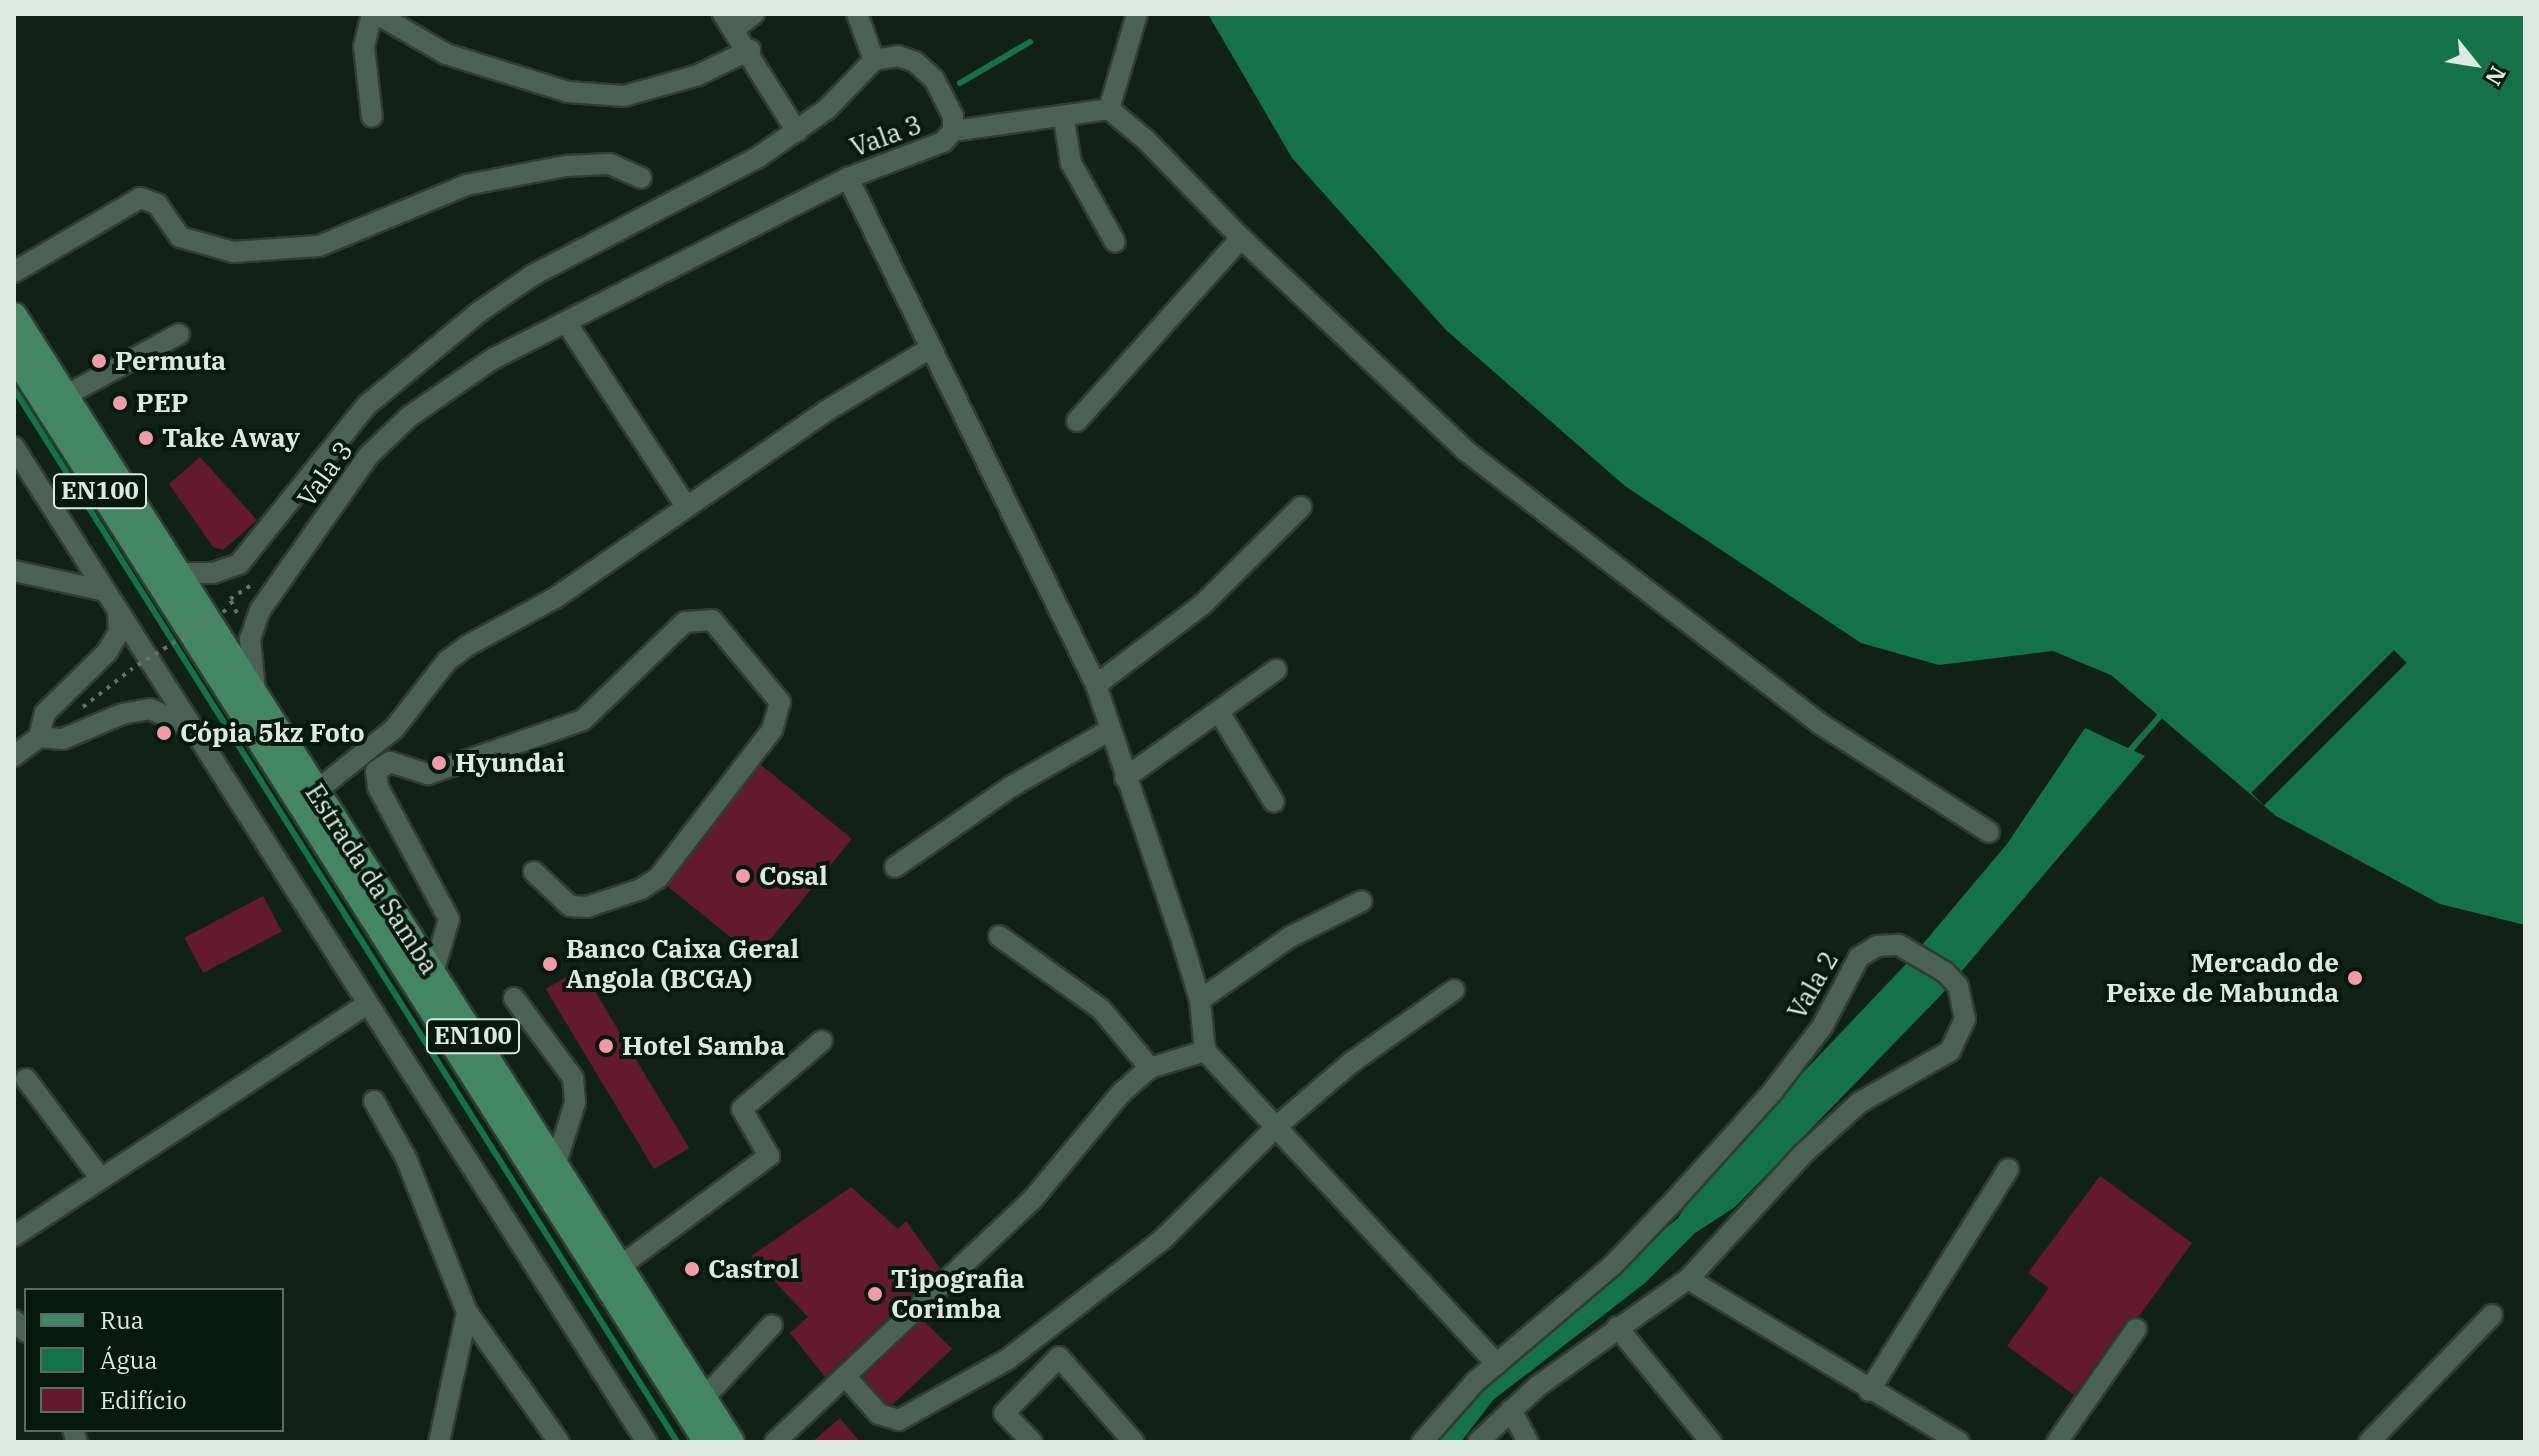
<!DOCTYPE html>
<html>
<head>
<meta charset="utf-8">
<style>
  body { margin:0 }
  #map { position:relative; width:2539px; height:1456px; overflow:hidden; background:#102218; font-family:"IBM Plex Serif",serif }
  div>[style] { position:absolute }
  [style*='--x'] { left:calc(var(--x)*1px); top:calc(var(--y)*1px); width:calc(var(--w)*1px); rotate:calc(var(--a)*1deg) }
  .water>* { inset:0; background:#14724a }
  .pier>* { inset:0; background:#102218; transform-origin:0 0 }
  .stream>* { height:6px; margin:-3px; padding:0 3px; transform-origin:3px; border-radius:3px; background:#14724a }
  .building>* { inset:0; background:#641a2e; transform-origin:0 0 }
  .path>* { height:4px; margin-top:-2px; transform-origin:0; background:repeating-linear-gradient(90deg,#627269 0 4px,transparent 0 10px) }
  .roads { filter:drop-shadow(2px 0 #303c35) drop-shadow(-2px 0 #303c35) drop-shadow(0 2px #303c35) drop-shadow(0 -2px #303c35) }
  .minor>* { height:20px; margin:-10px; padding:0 10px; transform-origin:10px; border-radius:10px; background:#4c6155 }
  .major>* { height:26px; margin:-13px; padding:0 13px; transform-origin:13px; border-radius:13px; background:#428665 }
  .path-bridge>* { height:4px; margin-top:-2px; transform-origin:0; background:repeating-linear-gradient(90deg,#627269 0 4px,transparent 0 10px) }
  .dots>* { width:22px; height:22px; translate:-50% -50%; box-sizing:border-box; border:4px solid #06190f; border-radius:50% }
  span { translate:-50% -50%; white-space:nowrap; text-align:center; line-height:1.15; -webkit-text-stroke:8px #06190f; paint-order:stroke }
  .shield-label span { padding:2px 6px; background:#06190f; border:2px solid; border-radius:6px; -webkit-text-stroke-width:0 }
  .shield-label { font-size:24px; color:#dce8e1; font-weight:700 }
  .street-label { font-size:26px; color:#dce8e1 }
  .poi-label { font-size:26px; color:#dce8e1; font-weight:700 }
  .left { translate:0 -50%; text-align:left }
  .right { translate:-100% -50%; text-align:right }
  .frame { position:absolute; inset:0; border:16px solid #dce8e1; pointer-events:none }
  .legend { position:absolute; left:24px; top:1288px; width:260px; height:144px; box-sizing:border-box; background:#06190f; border:2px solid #5c6c63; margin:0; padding:10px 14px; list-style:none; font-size:24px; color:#dce8e1 }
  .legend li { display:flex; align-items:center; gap:16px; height:40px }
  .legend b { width:40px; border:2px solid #5c6c63 }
  .north { position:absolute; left:2435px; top:24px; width:80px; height:80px; -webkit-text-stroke:6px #06190f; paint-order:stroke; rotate:120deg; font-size:22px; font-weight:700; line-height:32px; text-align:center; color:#dce8e1 }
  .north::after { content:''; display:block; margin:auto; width:28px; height:36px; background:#dce8e1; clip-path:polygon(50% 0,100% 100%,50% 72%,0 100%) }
</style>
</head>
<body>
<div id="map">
  <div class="water">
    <div style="clip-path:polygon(1208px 14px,2525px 14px,2525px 925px,2440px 904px,2276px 816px,2111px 675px,2053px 651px,1939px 665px,1861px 643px,1625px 486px,1446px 330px,1292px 158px)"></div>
    <div style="clip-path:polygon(2085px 728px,2145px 756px,1942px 994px,1735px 1207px,1695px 1233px,1645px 1283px,1493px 1400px,1461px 1442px,1428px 1442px,1476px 1387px,1678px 1218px,1704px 1177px,1906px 964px,2007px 844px)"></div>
  </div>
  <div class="pier">
    <div style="left:2394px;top:650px;width:18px;height:202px;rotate:45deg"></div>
  </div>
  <div class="stream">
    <div style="--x:960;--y:83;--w:81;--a:-30.4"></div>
    <div style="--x:14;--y:389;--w:1244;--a:57.8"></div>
    <div style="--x:2126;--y:755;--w:53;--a:-48.8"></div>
  </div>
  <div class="building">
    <div style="clip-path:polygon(200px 457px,257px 520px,223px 550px,213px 547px,169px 484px)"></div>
    <div style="left:761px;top:765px;width:117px;height:153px;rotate:39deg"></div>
    <div style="left:263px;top:896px;width:40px;height:89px;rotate:62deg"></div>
    <div style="left:581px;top:968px;width:210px;height:41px;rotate:59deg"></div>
    <div style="clip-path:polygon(2100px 1176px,2192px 1243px,2139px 1316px,2125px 1322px,2074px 1395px,2007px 1346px,2049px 1288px,2028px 1273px)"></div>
    <div style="clip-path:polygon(851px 1187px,898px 1229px,906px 1221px,940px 1268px,825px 1377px,790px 1333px,808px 1317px,751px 1256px)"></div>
    <div style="clip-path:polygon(923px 1320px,952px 1349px,893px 1404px,886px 1403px,863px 1377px)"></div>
    <div style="clip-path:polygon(840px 1418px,860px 1442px,812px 1442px)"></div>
  </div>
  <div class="path">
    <div style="--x:237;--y:613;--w:16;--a:-117"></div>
    <div style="--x:230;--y:599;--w:27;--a:-33"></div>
    <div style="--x:83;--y:707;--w:63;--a:-38"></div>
  </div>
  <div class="roads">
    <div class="minor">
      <div style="--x:372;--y:14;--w:34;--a:104"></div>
      <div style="--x:364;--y:47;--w:70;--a:83.5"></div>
      <div style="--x:377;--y:14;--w:80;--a:30.1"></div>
      <div style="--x:446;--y:54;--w:128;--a:17.3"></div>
      <div style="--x:568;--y:92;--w:56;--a:4.1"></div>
      <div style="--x:624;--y:96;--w:77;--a:-15.8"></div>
      <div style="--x:698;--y:75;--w:58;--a:-25.7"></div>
      <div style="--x:723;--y:14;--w:139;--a:57.9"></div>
      <div style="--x:857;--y:14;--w:49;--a:69.7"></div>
      <div style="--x:1137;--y:14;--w:99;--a:106.4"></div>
      <div style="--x:1109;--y:109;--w:48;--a:40"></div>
      <div style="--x:1146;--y:140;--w:136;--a:45.9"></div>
      <div style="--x:1241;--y:238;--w:310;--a:43.4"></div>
      <div style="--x:1466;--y:451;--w:446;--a:37.6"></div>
      <div style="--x:1819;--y:723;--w:202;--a:32.7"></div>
      <div style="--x:734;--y:29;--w:25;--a:-37"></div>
      <div style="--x:1064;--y:119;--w:45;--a:81"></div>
      <div style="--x:1071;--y:163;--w:90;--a:60.9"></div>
      <div style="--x:953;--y:131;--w:158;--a:-8"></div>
      <div style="--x:848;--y:178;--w:564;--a:63.93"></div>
      <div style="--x:1096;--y:685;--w:273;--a:71.4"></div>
      <div style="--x:1183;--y:944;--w:59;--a:73.1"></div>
      <div style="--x:1200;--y:1000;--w:51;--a:84.4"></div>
      <div style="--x:1205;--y:1051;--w:428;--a:47"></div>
      <div style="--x:14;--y:272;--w:146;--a:-30.4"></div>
      <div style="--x:140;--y:198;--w:18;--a:19"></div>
      <div style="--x:157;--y:204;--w:40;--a:55.1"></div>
      <div style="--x:180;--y:237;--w:55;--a:15.8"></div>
      <div style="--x:233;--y:252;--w:86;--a:-4"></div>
      <div style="--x:319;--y:246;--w:159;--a:-22.5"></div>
      <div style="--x:466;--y:185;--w:102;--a:-10.8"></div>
      <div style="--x:566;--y:166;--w:44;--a:-2.6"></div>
      <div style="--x:610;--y:164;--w:34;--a:24"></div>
      <div style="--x:566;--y:322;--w:220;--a:56.9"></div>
      <div style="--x:63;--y:397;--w:132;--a:-28.5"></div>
      <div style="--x:1077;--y:421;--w:246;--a:-48.1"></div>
      <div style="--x:14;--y:447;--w:1179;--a:57.54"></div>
      <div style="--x:14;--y:571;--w:89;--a:12.3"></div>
      <div style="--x:177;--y:573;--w:36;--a:0"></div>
      <div style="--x:213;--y:573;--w:28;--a:-19"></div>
      <div style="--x:239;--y:564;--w:204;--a:-51.2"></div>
      <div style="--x:367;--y:405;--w:146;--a:-39.7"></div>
      <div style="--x:479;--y:312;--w:65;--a:-34.4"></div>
      <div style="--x:533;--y:275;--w:253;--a:-27.6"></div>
      <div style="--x:757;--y:158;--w:85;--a:-35"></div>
      <div style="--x:827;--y:109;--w:68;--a:-46.2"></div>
      <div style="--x:874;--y:60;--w:24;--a:-9"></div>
      <div style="--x:898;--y:56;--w:18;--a:19"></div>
      <div style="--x:915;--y:62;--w:25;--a:42"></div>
      <div style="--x:934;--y:79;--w:42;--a:62.8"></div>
      <div style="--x:953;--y:116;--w:15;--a:90"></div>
      <div style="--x:953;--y:131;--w:15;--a:132"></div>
      <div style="--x:943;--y:142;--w:102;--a:159.2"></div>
      <div style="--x:848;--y:178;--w:397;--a:153"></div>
      <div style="--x:494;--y:358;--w:102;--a:145.4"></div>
      <div style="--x:410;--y:416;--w:57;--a:136.4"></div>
      <div style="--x:369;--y:455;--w:189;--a:125.1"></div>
      <div style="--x:260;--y:610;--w:31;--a:109"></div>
      <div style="--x:250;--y:639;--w:52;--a:84.5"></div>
      <div style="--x:1096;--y:685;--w:134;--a:-37.1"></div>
      <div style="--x:1203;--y:604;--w:138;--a:-44.7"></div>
      <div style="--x:1219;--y:712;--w:105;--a:58.6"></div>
      <div style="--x:39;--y:737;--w:24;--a:5"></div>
      <div style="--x:63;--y:739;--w:64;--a:-23"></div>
      <div style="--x:122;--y:714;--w:28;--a:-10"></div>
      <div style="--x:150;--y:709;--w:42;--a:24.1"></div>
      <div style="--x:14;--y:756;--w:31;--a:-37"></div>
      <div style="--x:39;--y:737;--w:25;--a:-76"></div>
      <div style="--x:45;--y:713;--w:87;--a:-44.5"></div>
      <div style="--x:107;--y:652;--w:23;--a:-59"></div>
      <div style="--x:119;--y:632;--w:18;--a:-93"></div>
      <div style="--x:1125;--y:778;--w:186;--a:-35.6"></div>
      <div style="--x:315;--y:792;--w:101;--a:-38.6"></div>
      <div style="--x:394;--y:729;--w:86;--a:-52.1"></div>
      <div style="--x:447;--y:661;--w:25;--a:-37"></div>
      <div style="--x:467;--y:646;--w:100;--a:-28.6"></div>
      <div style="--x:555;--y:598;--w:329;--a:-34.6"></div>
      <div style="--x:826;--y:411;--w:122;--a:-31"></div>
      <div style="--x:895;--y:867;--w:142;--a:-34.7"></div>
      <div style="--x:1012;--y:786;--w:113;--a:-29.7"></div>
      <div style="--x:999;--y:936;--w:125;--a:35.6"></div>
      <div style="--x:1101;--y:1009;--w:77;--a:50.3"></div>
      <div style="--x:433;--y:973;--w:56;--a:-73.5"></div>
      <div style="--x:449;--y:919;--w:150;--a:-118.3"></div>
      <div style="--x:378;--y:787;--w:16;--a:-97"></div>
      <div style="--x:376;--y:771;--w:17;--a:-33"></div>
      <div style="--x:390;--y:762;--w:40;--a:18"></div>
      <div style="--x:428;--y:774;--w:164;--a:-19.2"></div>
      <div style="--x:583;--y:720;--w:141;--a:-43.9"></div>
      <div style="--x:685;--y:622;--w:27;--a:-4"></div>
      <div style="--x:712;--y:620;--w:107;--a:50.3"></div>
      <div style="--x:780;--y:702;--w:29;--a:106"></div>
      <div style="--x:772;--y:730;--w:187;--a:127.6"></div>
      <div style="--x:658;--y:878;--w:20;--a:147"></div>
      <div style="--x:641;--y:889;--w:57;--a:161.6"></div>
      <div style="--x:587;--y:907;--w:17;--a:-177"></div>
      <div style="--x:570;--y:906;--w:50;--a:-136.6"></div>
      <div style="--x:514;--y:998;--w:99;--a:53.6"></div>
      <div style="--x:573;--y:1078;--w:25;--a:85"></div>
      <div style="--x:575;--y:1103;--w:66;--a:107.6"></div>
      <div style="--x:1200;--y:1000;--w:110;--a:-35"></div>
      <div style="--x:1290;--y:937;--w:80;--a:-26.6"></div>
      <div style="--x:26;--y:1079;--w:124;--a:53.2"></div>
      <div style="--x:374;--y:1101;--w:65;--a:60.7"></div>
      <div style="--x:406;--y:1158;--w:166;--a:68.4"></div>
      <div style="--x:467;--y:1312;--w:159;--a:54.7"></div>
      <div style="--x:14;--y:1236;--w:420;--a:-33.3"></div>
      <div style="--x:619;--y:1267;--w:187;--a:-36.5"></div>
      <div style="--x:769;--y:1156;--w:54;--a:-119.9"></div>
      <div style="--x:742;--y:1109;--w:105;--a:-40.4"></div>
      <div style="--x:1688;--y:1279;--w:316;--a:31"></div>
      <div style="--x:14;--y:1320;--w:17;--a:45"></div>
      <div style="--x:1617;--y:1327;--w:149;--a:50.7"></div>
      <div style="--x:845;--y:1376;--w:51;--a:48.2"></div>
      <div style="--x:879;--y:1414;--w:21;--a:17"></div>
      <div style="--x:899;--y:1420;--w:125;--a:-29.2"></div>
      <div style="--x:1008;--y:1359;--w:195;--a:-37.7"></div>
      <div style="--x:1162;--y:1240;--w:162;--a:-44.7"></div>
      <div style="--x:1277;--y:1126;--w:99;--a:-40.5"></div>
      <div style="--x:1352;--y:1062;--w:125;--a:-35.2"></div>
      <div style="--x:1869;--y:1391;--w:262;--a:-57.9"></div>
      <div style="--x:703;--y:1399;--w:101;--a:-47"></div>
      <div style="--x:1511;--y:1410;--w:36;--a:62"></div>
      <div style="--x:73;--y:1430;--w:13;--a:72"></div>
      <div style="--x:439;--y:1442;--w:133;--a:-77.8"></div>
      <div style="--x:775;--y:1442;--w:353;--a:-43.3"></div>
      <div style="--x:1032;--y:1200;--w:139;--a:-50.2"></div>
      <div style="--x:1121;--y:1093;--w:38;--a:-41"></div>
      <div style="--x:1150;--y:1068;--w:58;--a:-17.2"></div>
      <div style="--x:1032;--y:1442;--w:40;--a:-134"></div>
      <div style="--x:1004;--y:1413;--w:78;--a:-45.5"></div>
      <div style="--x:1059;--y:1357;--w:113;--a:48.6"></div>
      <div style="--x:1422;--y:1442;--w:80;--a:-48.5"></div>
      <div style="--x:1475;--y:1382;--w:180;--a:-40.3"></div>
      <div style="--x:1612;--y:1266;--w:91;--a:-46.3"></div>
      <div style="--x:1675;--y:1200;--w:147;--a:-48"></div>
      <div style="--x:1773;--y:1091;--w:81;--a:-52.6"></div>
      <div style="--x:1822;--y:1027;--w:79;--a:-62.1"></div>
      <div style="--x:1859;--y:957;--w:21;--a:-31"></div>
      <div style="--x:1877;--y:946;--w:22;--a:-3"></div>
      <div style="--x:1899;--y:945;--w:53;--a:30.4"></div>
      <div style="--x:1945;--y:972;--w:19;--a:47"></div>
      <div style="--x:1958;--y:986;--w:34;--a:78"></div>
      <div style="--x:1965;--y:1019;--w:35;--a:115"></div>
      <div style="--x:1950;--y:1051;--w:105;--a:150.3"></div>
      <div style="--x:1859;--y:1103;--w:74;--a:137.7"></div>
      <div style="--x:1804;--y:1153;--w:171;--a:132.6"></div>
      <div style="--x:1688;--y:1279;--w:184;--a:144.5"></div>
      <div style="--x:1538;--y:1386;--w:82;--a:137"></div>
      <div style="--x:2057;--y:1442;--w:138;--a:-55"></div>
      <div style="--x:2369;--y:1442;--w:177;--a:-45.9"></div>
    </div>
    <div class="major">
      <div style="--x:14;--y:316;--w:1335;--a:57.51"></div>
      <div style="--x:14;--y:354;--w:1290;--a:57.5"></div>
    </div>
  </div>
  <div class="path-bridge">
    <div style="--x:138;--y:665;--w:104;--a:-32"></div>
  </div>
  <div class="dots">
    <div style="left:99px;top:361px;background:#f39aaa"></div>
    <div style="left:120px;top:403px;background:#f39aaa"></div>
    <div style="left:146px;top:438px;background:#f39aaa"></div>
    <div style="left:164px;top:733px;background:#f39aaa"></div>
    <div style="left:439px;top:763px;background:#f39aaa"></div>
    <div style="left:743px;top:876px;background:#f39aaa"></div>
    <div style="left:550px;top:964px;background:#f39aaa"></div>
    <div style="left:2355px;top:978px;background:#f39aaa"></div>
    <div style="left:606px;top:1046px;background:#f39aaa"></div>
    <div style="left:692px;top:1269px;background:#f39aaa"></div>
    <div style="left:875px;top:1294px;background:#f39aaa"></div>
  </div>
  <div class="shield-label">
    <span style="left:100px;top:491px">EN100</span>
    <span style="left:473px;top:1036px">EN100</span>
  </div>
  <div class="street-label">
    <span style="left:886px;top:136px;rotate:-20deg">Vala 3</span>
    <span style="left:325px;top:474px;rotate:-54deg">Vala 3</span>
    <span style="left:372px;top:879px;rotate:57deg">Estrada da Samba</span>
    <span style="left:1813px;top:985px;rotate:-60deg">Vala 2</span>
  </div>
  <div class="poi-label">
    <span class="left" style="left:115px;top:361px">Permuta</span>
    <span class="left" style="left:136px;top:403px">PEP</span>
    <span class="left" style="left:162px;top:438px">Take Away</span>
    <span class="left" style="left:180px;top:733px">Cópia 5kz Foto</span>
    <span class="left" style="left:455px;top:763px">Hyundai</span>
    <span class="left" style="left:759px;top:876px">Cosal</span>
    <span class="left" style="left:566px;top:964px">Banco Caixa Geral<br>Angola (BCGA)</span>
    <span class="right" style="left:2339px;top:978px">Mercado de<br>Peixe de Mabunda</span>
    <span class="left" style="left:622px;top:1046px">Hotel Samba</span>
    <span class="left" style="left:708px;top:1269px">Castrol</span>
    <span class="left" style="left:891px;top:1294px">Tipografia<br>Corimba</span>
  </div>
  <div class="frame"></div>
  <ul class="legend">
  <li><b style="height:10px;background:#428665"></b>Rua</li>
  <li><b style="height:22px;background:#14724a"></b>Água</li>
  <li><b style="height:22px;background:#641a2e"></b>Edifício</li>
  </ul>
  <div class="north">N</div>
</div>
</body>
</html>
